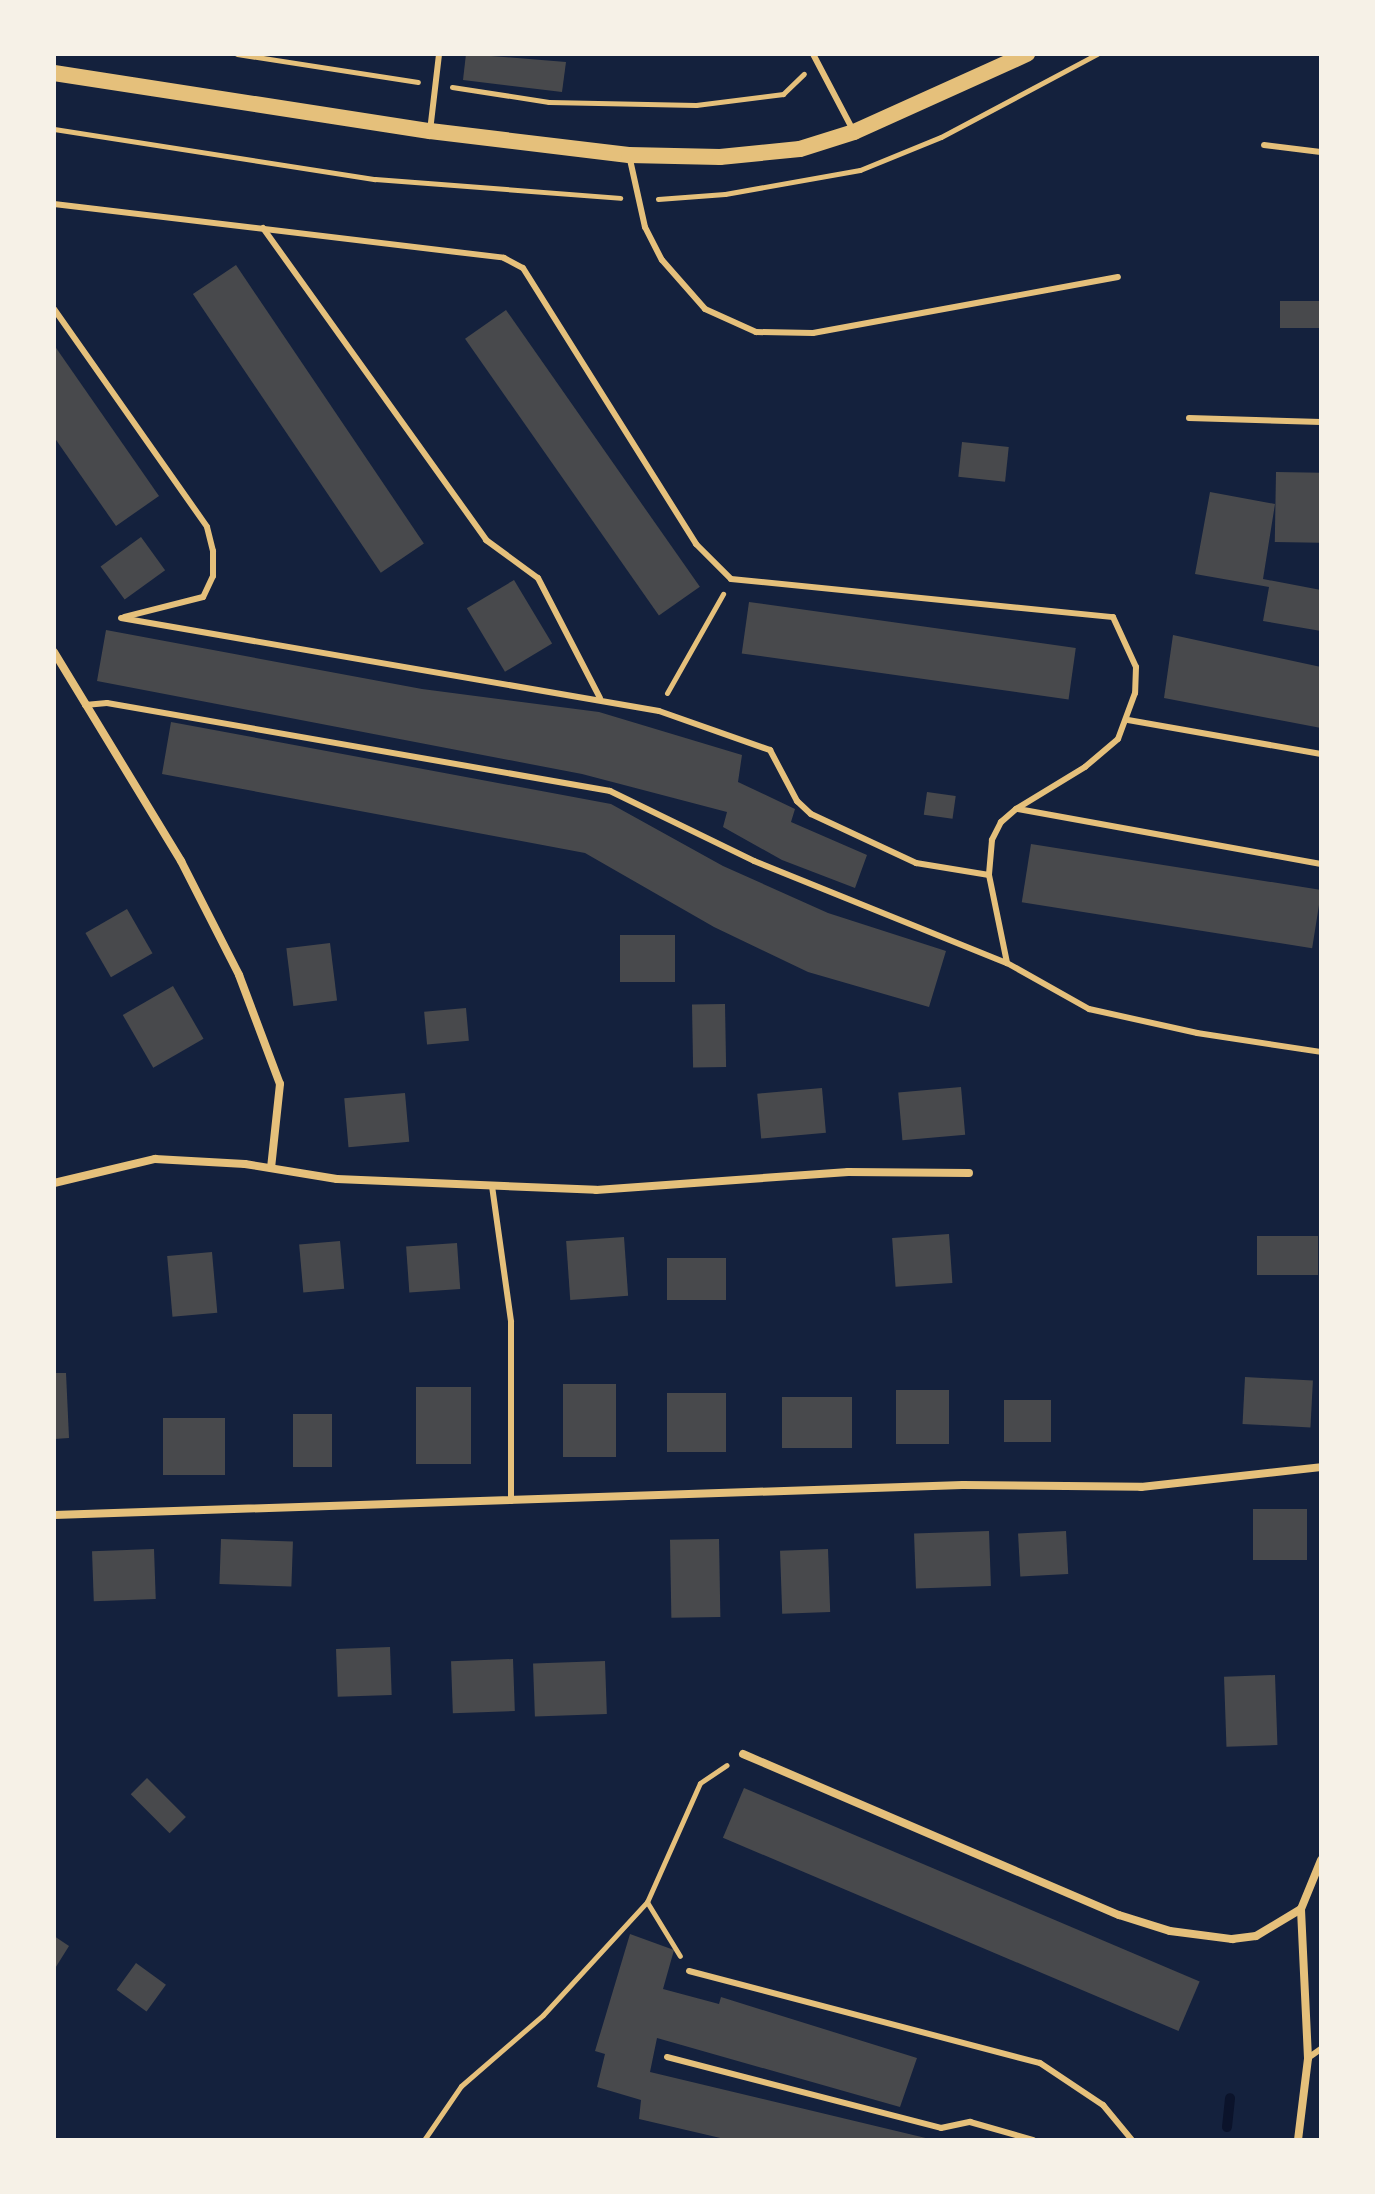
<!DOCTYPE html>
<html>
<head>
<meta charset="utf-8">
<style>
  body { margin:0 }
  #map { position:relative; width:1375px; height:2194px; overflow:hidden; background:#14213d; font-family:"Source Sans 3",sans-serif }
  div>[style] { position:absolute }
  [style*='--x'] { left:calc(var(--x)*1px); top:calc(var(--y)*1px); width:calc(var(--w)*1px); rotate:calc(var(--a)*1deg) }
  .stream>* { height:10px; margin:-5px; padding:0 5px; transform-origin:5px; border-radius:5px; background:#0b132b }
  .building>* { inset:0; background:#48494c; transform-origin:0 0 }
  .path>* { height:5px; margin:-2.5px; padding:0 2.5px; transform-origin:2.5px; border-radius:2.5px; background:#e5c07b }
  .service>* { height:6px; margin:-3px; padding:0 3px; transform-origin:3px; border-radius:3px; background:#e5c07b }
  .minor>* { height:8px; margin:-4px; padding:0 4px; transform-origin:4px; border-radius:4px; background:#e5c07b }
  .secondary>* { height:16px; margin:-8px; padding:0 8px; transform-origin:8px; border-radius:8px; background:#e5c07b }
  span { translate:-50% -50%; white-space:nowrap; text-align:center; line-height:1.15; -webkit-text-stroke:6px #f6f1e7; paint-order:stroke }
  .frame { position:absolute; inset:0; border:56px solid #f6f1e7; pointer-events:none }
</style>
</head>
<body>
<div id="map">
  <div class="stream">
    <div style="--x:1227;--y:2127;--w:29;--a:-84"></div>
  </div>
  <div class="building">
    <div style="clip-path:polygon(466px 54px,566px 62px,562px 92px,463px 80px)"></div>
    <div style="left:236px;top:265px;width:336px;height:52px;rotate:56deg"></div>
    <div style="left:1321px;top:301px;width:27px;height:41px;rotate:90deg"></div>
    <div style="left:506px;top:310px;width:338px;height:50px;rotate:55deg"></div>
    <div style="clip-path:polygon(54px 345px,159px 496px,116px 526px,54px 437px)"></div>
    <div style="left:962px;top:442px;width:47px;height:35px;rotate:6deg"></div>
    <div style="left:1276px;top:472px;width:45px;height:70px;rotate:1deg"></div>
    <div style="clip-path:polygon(1210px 492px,1275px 504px,1263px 579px,1321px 590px,1321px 631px,1263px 621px,1269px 587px,1195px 574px)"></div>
    <div style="left:141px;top:537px;width:41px;height:50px;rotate:54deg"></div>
    <div style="left:514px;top:580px;width:74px;height:55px;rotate:59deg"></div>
    <div style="left:749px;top:602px;width:330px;height:52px;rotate:8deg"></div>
    <div style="clip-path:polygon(106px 630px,422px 689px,599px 712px,742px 755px,738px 782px,795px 809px,791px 822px,867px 855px,855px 888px,782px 860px,723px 827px,727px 812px,582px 774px,97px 681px)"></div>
    <div style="clip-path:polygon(1173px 635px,1321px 667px,1321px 728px,1164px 698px)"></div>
    <div style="clip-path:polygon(171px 722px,611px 804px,723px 866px,828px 913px,946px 951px,929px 1007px,808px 972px,714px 927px,585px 853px,162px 774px)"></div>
    <div style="left:927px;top:792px;width:29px;height:23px;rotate:8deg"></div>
    <div style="left:1031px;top:844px;width:294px;height:59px;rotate:9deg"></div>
    <div style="left:127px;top:909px;width:51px;height:48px;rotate:60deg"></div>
    <div style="left:620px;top:935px;width:55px;height:47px"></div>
    <div style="left:330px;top:943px;width:58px;height:44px;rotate:83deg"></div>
    <div style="left:173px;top:986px;width:61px;height:58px;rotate:60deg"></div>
    <div style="left:725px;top:1004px;width:63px;height:33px;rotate:89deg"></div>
    <div style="left:466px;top:1008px;width:33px;height:42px;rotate:85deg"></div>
    <div style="left:961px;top:1087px;width:48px;height:63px;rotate:85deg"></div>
    <div style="left:822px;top:1088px;width:45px;height:65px;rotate:85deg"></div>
    <div style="left:405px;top:1093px;width:49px;height:61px;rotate:85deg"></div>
    <div style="left:949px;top:1234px;width:49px;height:57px;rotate:86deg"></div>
    <div style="left:1257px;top:1236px;width:61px;height:39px"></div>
    <div style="left:624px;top:1237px;width:59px;height:58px;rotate:86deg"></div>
    <div style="left:340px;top:1241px;width:48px;height:41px;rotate:85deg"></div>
    <div style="left:457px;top:1243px;width:46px;height:51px;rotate:86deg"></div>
    <div style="left:212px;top:1252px;width:61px;height:45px;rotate:85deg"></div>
    <div style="left:726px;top:1258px;width:42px;height:59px;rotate:90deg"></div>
    <div style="clip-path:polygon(54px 1373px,66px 1373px,69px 1438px,54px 1439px)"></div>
    <div style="left:1245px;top:1377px;width:68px;height:47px;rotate:3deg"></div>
    <div style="left:563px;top:1384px;width:53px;height:73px"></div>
    <div style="left:416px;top:1387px;width:55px;height:77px"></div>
    <div style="left:896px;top:1390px;width:53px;height:54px"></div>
    <div style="left:667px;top:1393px;width:59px;height:59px"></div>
    <div style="left:782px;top:1397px;width:70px;height:51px"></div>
    <div style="left:1004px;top:1400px;width:47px;height:42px"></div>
    <div style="left:293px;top:1414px;width:39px;height:53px"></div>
    <div style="left:163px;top:1418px;width:62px;height:57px"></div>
    <div style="left:1307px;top:1509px;width:51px;height:54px;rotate:90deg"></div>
    <div style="left:989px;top:1531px;width:55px;height:75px;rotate:88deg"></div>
    <div style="left:1066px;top:1531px;width:43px;height:48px;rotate:87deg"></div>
    <div style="left:221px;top:1539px;width:72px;height:45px;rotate:2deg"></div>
    <div style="left:719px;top:1539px;width:78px;height:49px;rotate:89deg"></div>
    <div style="left:154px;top:1549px;width:50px;height:62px;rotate:88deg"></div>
    <div style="left:828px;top:1549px;width:63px;height:48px;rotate:88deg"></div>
    <div style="left:390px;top:1647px;width:48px;height:54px;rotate:88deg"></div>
    <div style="left:513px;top:1659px;width:52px;height:62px;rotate:88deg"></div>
    <div style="left:605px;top:1661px;width:53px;height:72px;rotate:88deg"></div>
    <div style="left:1275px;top:1675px;width:70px;height:51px;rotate:88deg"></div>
    <div style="left:147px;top:1778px;width:55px;height:23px;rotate:45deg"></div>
    <div style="left:744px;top:1788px;width:495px;height:54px;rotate:23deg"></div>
    <div style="clip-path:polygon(630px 1934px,674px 1950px,663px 1989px,719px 2004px,721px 1997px,917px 2058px,900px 2107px,657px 2038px,650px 2072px,934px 2140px,729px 2140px,639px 2119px,641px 2100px,597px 2087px,605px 2054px,595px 2051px)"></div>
    <div style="clip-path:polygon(54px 1936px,69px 1946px,54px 1970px)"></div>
    <div style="left:136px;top:1963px;width:37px;height:33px;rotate:36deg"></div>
  </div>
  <div class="path">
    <div style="--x:237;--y:54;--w:183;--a:8.8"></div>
    <div style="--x:452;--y:87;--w:98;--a:8.8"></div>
    <div style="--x:549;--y:102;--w:147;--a:1.2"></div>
    <div style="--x:696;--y:105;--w:88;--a:-7.2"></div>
    <div style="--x:783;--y:94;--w:29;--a:-44"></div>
    <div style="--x:54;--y:129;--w:325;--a:8.9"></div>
    <div style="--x:375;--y:179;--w:246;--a:4.4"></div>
    <div style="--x:658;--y:199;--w:67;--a:-4.3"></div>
    <div style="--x:725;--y:194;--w:137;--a:-10.1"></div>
    <div style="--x:860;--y:170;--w:87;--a:-22.2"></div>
    <div style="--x:941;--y:137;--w:177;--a:-28"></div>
    <div style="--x:667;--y:693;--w:114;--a:-60.5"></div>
    <div style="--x:647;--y:1902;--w:130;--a:-66"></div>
    <div style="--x:700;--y:1783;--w:32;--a:-34"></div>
    <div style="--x:424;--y:2140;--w:65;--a:-55.6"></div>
    <div style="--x:461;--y:2086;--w:108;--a:-40.9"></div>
    <div style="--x:543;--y:2015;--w:154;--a:-47.4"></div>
    <div style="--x:647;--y:1902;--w:63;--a:58.6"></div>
  </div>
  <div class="service">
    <div style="--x:813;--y:54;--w:88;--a:62.3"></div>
    <div style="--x:430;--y:131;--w:78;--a:-83.3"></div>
    <div style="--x:1264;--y:145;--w:57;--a:7"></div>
    <div style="--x:629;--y:155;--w:74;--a:77.5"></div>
    <div style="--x:645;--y:227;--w:37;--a:63"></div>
    <div style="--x:662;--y:260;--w:65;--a:48.7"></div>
    <div style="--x:705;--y:309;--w:56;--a:24.3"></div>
    <div style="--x:756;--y:332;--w:57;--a:1"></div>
    <div style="--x:813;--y:333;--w:310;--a:-10.4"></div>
    <div style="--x:54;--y:204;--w:453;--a:6.8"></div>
    <div style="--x:504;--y:258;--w:21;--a:28"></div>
    <div style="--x:523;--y:268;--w:326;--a:57.9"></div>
    <div style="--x:696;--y:544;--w:49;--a:45"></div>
    <div style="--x:731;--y:579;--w:384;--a:5.7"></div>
    <div style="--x:1113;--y:617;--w:55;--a:65.3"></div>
    <div style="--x:1136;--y:667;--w:26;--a:92"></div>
    <div style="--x:1135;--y:693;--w:49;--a:110.3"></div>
    <div style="--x:1118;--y:739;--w:43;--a:139.7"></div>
    <div style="--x:1085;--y:767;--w:81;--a:148.7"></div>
    <div style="--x:1016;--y:809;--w:20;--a:139"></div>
    <div style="--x:1001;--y:822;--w:20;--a:117"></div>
    <div style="--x:992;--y:840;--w:35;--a:95"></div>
    <div style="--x:989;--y:875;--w:90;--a:78.4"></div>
    <div style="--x:1007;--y:963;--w:94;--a:29.3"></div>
    <div style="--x:1089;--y:1009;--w:111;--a:12.5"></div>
    <div style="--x:1197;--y:1033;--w:125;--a:8.7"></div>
    <div style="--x:263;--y:228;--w:384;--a:54.4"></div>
    <div style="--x:486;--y:540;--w:64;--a:36.2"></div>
    <div style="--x:538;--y:578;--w:135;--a:62.7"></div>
    <div style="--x:54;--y:309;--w:266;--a:54.9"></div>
    <div style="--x:207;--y:527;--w:25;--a:76"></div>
    <div style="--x:213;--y:551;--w:25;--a:90"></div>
    <div style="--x:213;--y:576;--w:23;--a:115"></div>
    <div style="--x:203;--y:597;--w:81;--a:165.8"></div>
    <div style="--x:1189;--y:418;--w:132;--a:1.7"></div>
    <div style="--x:121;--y:618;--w:546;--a:9.81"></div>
    <div style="--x:659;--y:711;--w:118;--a:19.4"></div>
    <div style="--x:770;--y:750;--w:58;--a:62.1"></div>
    <div style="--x:797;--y:801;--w:19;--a:43"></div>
    <div style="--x:811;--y:814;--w:116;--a:25"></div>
    <div style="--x:916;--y:863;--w:74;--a:9.3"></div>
    <div style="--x:85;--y:705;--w:22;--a:-5"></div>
    <div style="--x:107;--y:703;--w:511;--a:9.92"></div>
    <div style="--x:610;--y:791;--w:160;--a:25.9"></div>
    <div style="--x:754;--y:861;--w:273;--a:22"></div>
    <div style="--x:1128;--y:720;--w:196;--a:10"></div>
    <div style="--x:1018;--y:809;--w:308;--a:10.3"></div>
    <div style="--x:492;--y:1186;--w:137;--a:82"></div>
    <div style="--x:511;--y:1322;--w:179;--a:90"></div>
    <div style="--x:689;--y:1971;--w:363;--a:14.7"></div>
    <div style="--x:1040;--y:2063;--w:76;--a:33.7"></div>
    <div style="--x:1103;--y:2105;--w:45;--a:50.4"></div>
    <div style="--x:667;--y:2057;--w:283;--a:14.5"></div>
    <div style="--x:941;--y:2128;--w:30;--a:-12"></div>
    <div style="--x:970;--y:2122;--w:66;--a:15.9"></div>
    <div style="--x:1308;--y:2058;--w:16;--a:-35"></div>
  </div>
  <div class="minor">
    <div style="--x:54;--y:652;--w:245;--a:58.7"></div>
    <div style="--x:181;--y:861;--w:128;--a:63"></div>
    <div style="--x:239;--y:975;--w:116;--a:69.4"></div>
    <div style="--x:280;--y:1084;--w:84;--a:96.1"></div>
    <div style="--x:54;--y:1183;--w:104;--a:-13.4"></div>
    <div style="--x:155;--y:1159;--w:90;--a:3.2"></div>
    <div style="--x:245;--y:1164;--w:93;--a:9.3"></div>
    <div style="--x:337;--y:1179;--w:259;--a:2.4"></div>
    <div style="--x:596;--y:1190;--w:253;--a:-4.1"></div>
    <div style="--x:848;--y:1172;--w:121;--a:0.5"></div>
    <div style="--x:54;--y:1515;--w:909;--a:-1.89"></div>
    <div style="--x:963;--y:1485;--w:178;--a:0.6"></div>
    <div style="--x:1141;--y:1487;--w:181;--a:-6.3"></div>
    <div style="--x:743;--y:1754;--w:409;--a:23.2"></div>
    <div style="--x:1119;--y:1915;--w:53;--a:17.4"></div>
    <div style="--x:1170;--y:1931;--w:63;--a:7.4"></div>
    <div style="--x:1232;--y:1939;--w:24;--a:-7"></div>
    <div style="--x:1256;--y:1936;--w:52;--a:-31"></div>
    <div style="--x:1298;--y:2140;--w:83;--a:-83"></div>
    <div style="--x:1308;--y:2058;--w:149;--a:-92.7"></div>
    <div style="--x:1301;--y:1909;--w:53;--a:-67.8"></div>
  </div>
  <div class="secondary">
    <div style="--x:54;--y:73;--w:380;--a:8.8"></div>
    <div style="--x:430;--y:131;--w:200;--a:6.9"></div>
    <div style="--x:629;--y:155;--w:91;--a:1.3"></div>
    <div style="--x:720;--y:157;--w:80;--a:-5.7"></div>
    <div style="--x:800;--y:149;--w:57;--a:-17.5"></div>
    <div style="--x:854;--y:132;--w:190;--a:-24.3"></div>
  </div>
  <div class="frame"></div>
</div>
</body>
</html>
